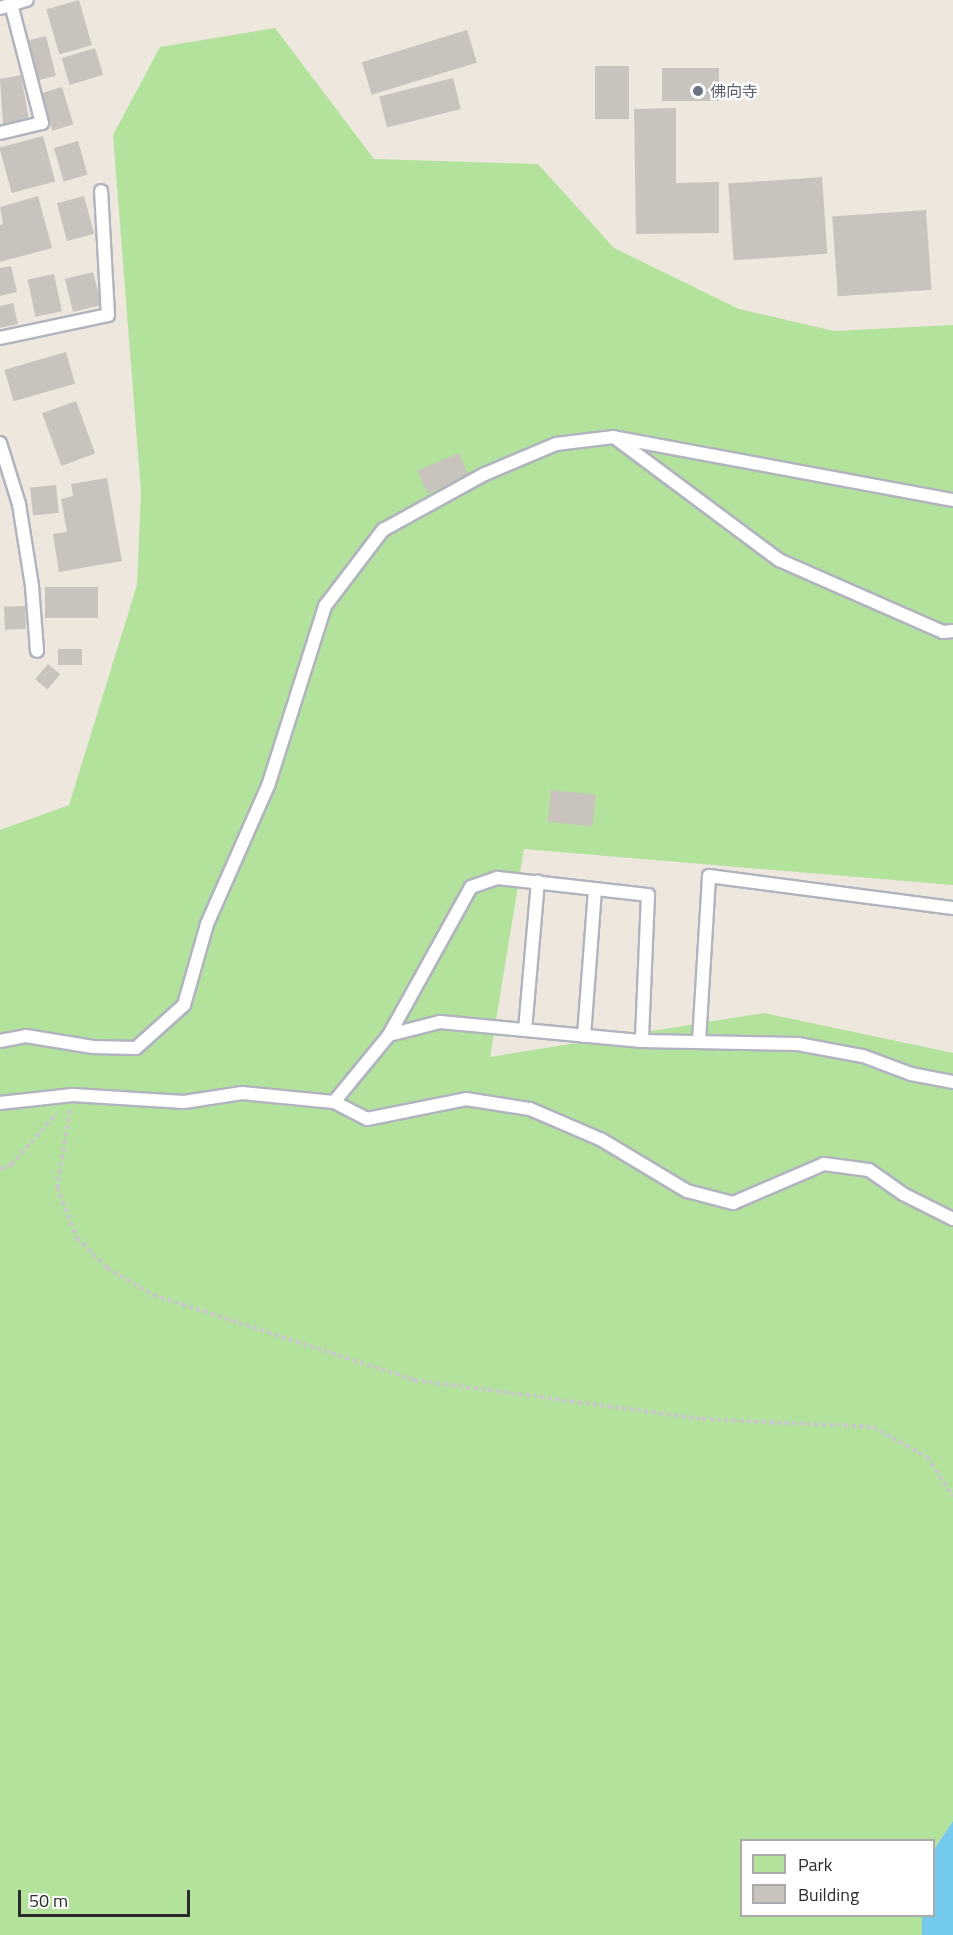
<!DOCTYPE html>
<html>
<head>
<meta charset="utf-8">
<style>
  body { margin:0 }
  #map { position:relative; width:953px; height:1935px; overflow:hidden; background:#ede7de; font-family:"Titillium Web","Noto Sans JP",sans-serif }
  div>[style] { position:absolute }
  [style*='--x'] { left:calc(var(--x)*1px); top:calc(var(--y)*1px); width:calc(var(--w)*1px); rotate:calc(var(--a)*1deg) }
  .green>* { inset:0; background:#b2e29c }
  .water>* { inset:0; background:#74caec }
  .building>* { inset:0; background:#c8c4bd; transform-origin:0 0 }
  .path>* { height:4px; margin-top:-2px; transform-origin:0; background:repeating-linear-gradient(90deg,#c8c8c8 0 4.5px,transparent 0 7.5px) }
  .roads { filter:drop-shadow(2px 0 #b1b4be) drop-shadow(-2px 0 #b1b4be) drop-shadow(0 2px #b1b4be) drop-shadow(0 -2px #b1b4be) }
  .lane>* { height:12px; margin:-6px; padding:0 6px; transform-origin:6px; border-radius:6px; background:#fff }
  .dots>* { width:16px; height:16px; translate:-50% -50%; box-sizing:border-box; border:3px solid #fff; border-radius:50% }
  span { translate:-50% -50%; white-space:nowrap; text-align:center; line-height:1.15; -webkit-text-stroke:4.5px #fff; paint-order:stroke }
  .worship-label { font-size:16px; color:#5b616d }
  .left { translate:0 -50%; text-align:left }
  .legend { position:absolute; left:740px; top:1839px; width:195px; height:78px; box-sizing:border-box; background:#fff; border:2px solid #aaa; margin:0; padding:8px 10px; list-style:none; font-size:18px; color:#2b2b2b }
  .legend li { display:flex; align-items:center; gap:12px; height:30px }
  .legend b { width:30px; border:2px solid #aaa }
  .scale { position:absolute; left:18px; top:1890px; width:172px; height:27px; box-sizing:border-box; border:3px solid #2b2b2b; border-top:0; padding-left:8px; font-size:18px; line-height:21px; white-space:nowrap; color:#2b2b2b; -webkit-text-stroke:4px #fff; paint-order:stroke }
</style>
</head>
<body>
<div id="map">
  <div class="green">
    <div style="clip-path:polygon(275px 28px,374px 159px,538px 164px,614px 248px,739px 309px,834px 331px,953px 325px,953px 885px,524px 849px,490px 1057px,764px 1013px,953px 1053px,953px 1821px,934px 1850px,934px 1840px,742px 1840px,742px 1916px,922px 1916px,922px 1935px,0 1935px,0 830px,69px 805px,137px 585px,141px 492px,113px 135px,160px 47px)"></div>
  </div>
  <div class="water">
    <div style="clip-path:polygon(953px 1821px,953px 1935px,922px 1935px,922px 1916px,934px 1916px,934px 1850px)"></div>
  </div>
  <div class="building">
    <div style="left:79px;top:0;width:47px;height:34px;rotate:74deg"></div>
    <div style="left:467px;top:30px;width:34px;height:110px;rotate:73deg"></div>
    <div style="left:46px;top:36px;width:41px;height:19px;rotate:76deg"></div>
    <div style="left:95px;top:48px;width:28px;height:35px;rotate:73deg"></div>
    <div style="left:595px;top:66px;width:34px;height:53px"></div>
    <div style="left:662px;top:68px;width:57px;height:33px"></div>
    <div style="clip-path:polygon(21px 75px,29px 120px,3px 124px,0 79px)"></div>
    <div style="left:453px;top:78px;width:32px;height:76px;rotate:76deg"></div>
    <div style="left:62px;top:87px;width:39px;height:22px;rotate:73deg"></div>
    <div style="clip-path:polygon(676px 108px,676px 183px,719px 182px,719px 233px,636px 234px,634px 109px)"></div>
    <div style="left:43px;top:136px;width:47px;height:45px;rotate:75deg"></div>
    <div style="left:78px;top:141px;width:35px;height:25px;rotate:74deg"></div>
    <div style="left:822px;top:177px;width:77px;height:94px;rotate:86deg"></div>
    <div style="clip-path:polygon(38px 196px,52px 248px,0 262px,0 225px,3px 224px,0 207px)"></div>
    <div style="left:84px;top:196px;width:39px;height:28px;rotate:75deg"></div>
    <div style="left:926px;top:210px;width:80px;height:94px;rotate:86deg"></div>
    <div style="clip-path:polygon(11px 266px,17px 292px,0 296px,0 268px)"></div>
    <div style="left:93px;top:272px;width:34px;height:29px;rotate:76deg"></div>
    <div style="left:54px;top:274px;width:38px;height:27px;rotate:78deg"></div>
    <div style="clip-path:polygon(13px 303px,18px 324px,0 328px,0 306px)"></div>
    <div style="left:66px;top:352px;width:33px;height:64px;rotate:74deg"></div>
    <div style="left:76px;top:401px;width:56px;height:36px;rotate:70deg"></div>
    <div style="left:459px;top:453px;width:25px;height:45px;rotate:67deg"></div>
    <div style="clip-path:polygon(107px 478px,122px 561px,59px 572px,53px 534px,67px 532px,61px 499px,73px 496px,71px 484px)"></div>
    <div style="left:56px;top:485px;width:28px;height:26px;rotate:84deg"></div>
    <div style="left:45px;top:587px;width:53px;height:31px"></div>
    <div style="left:25px;top:606px;width:23px;height:21px;rotate:88deg"></div>
    <div style="left:58px;top:649px;width:24px;height:16px"></div>
    <div style="left:48px;top:664px;width:16px;height:20px;rotate:40deg"></div>
    <div style="left:551px;top:790px;width:45px;height:32px;rotate:6deg"></div>
  </div>
  <div class="path">
    <div style="--x:70;--y:1110;--w:78;--a:99.6"></div>
    <div style="--x:57;--y:1187;--w:55;--a:68.6"></div>
    <div style="--x:77;--y:1238;--w:42;--a:45"></div>
    <div style="--x:107;--y:1268;--w:53;--a:30.4"></div>
    <div style="--x:153;--y:1295;--w:274;--a:18"></div>
    <div style="--x:414;--y:1380;--w:291;--a:7.7"></div>
    <div style="--x:702;--y:1419;--w:171;--a:2.7"></div>
    <div style="--x:873;--y:1427;--w:62;--a:29.1"></div>
    <div style="--x:927;--y:1457;--w:47;--a:56.3"></div>
    <div style="--x:0;--y:1169;--w:12;--a:-20"></div>
    <div style="--x:11;--y:1165;--w:69;--a:-48.5"></div>
  </div>
  <div class="roads">
    <div class="lane">
      <div style="--x:0;--y:8;--w:28;--a:-17"></div>
      <div style="--x:0;--y:133;--w:43;--a:-13.4"></div>
      <div style="--x:42;--y:123;--w:127;--a:-104.6"></div>
      <div style="--x:0;--y:338;--w:110;--a:-12"></div>
      <div style="--x:108;--y:315;--w:124;--a:-93.2"></div>
      <div style="--x:618;--y:438;--w:341;--a:10.5"></div>
      <div style="--x:0;--y:443;--w:64;--a:72.7"></div>
      <div style="--x:19;--y:504;--w:83;--a:81"></div>
      <div style="--x:32;--y:586;--w:65;--a:85.6"></div>
      <div style="--x:525;--y:1030;--w:149;--a:-85"></div>
      <div style="--x:389;--y:1035;--w:169;--a:-61"></div>
      <div style="--x:471;--y:887;--w:28;--a:-19"></div>
      <div style="--x:497;--y:878;--w:152;--a:6.4"></div>
      <div style="--x:648;--y:895;--w:146;--a:92.4"></div>
      <div style="--x:584;--y:1036;--w:147;--a:-85.7"></div>
      <div style="--x:0;--y:1041;--w:26;--a:-11"></div>
      <div style="--x:26;--y:1036;--w:68;--a:9.3"></div>
      <div style="--x:93;--y:1047;--w:43;--a:1.3"></div>
      <div style="--x:136;--y:1048;--w:64;--a:-41.9"></div>
      <div style="--x:184;--y:1005;--w:84;--a:-74.1"></div>
      <div style="--x:207;--y:924;--w:151;--a:-66.2"></div>
      <div style="--x:268;--y:786;--w:189;--a:-72.4"></div>
      <div style="--x:325;--y:606;--w:96;--a:-52.7"></div>
      <div style="--x:383;--y:530;--w:116;--a:-28.8"></div>
      <div style="--x:485;--y:474;--w:77;--a:-22.9"></div>
      <div style="--x:556;--y:444;--w:58;--a:-6.9"></div>
      <div style="--x:614;--y:437;--w:206;--a:36.7"></div>
      <div style="--x:779;--y:560;--w:179;--a:23.7"></div>
      <div style="--x:943;--y:632;--w:10;--a:-6"></div>
      <div style="--x:699;--y:1041;--w:165;--a:-86.5"></div>
      <div style="--x:709;--y:876;--w:246;--a:7.5"></div>
      <div style="--x:334;--y:1102;--w:87;--a:-50.6"></div>
      <div style="--x:389;--y:1035;--w:53;--a:-14.3"></div>
      <div style="--x:440;--y:1022;--w:203;--a:5.4"></div>
      <div style="--x:642;--y:1041;--w:156;--a:1.1"></div>
      <div style="--x:798;--y:1044;--w:66;--a:10.5"></div>
      <div style="--x:863;--y:1056;--w:51;--a:20.6"></div>
      <div style="--x:911;--y:1074;--w:43;--a:10.8"></div>
      <div style="--x:0;--y:1103;--w:73;--a:-6.3"></div>
      <div style="--x:73;--y:1095;--w:111;--a:3.6"></div>
      <div style="--x:184;--y:1102;--w:59;--a:-8.8"></div>
      <div style="--x:242;--y:1093;--w:92;--a:5.6"></div>
      <div style="--x:334;--y:1102;--w:37;--a:27"></div>
      <div style="--x:367;--y:1119;--w:101;--a:-11.4"></div>
      <div style="--x:466;--y:1099;--w:65;--a:8.9"></div>
      <div style="--x:530;--y:1109;--w:78;--a:23.3"></div>
      <div style="--x:602;--y:1140;--w:99;--a:31"></div>
      <div style="--x:687;--y:1191;--w:48;--a:14.6"></div>
      <div style="--x:733;--y:1203;--w:99;--a:-23.2"></div>
      <div style="--x:824;--y:1164;--w:45;--a:7.6"></div>
      <div style="--x:869;--y:1170;--w:42;--a:35.2"></div>
      <div style="--x:903;--y:1194;--w:56;--a:26.6"></div>
    </div>
  </div>
  <div class="dots">
    <div style="left:698px;top:91px;background:#6b7280"></div>
  </div>
  <div class="worship-label">
    <span class="left" style="left:710px;top:91px">佛向寺</span>
  </div>
  <ul class="legend">
  <li><b style="height:16px;background:#b2e29c"></b>Park</li>
  <li><b style="height:16px;background:#c8c4bd"></b>Building</li>
  </ul>
  <div class="scale">50 m</div>
</div>
</body>
</html>
